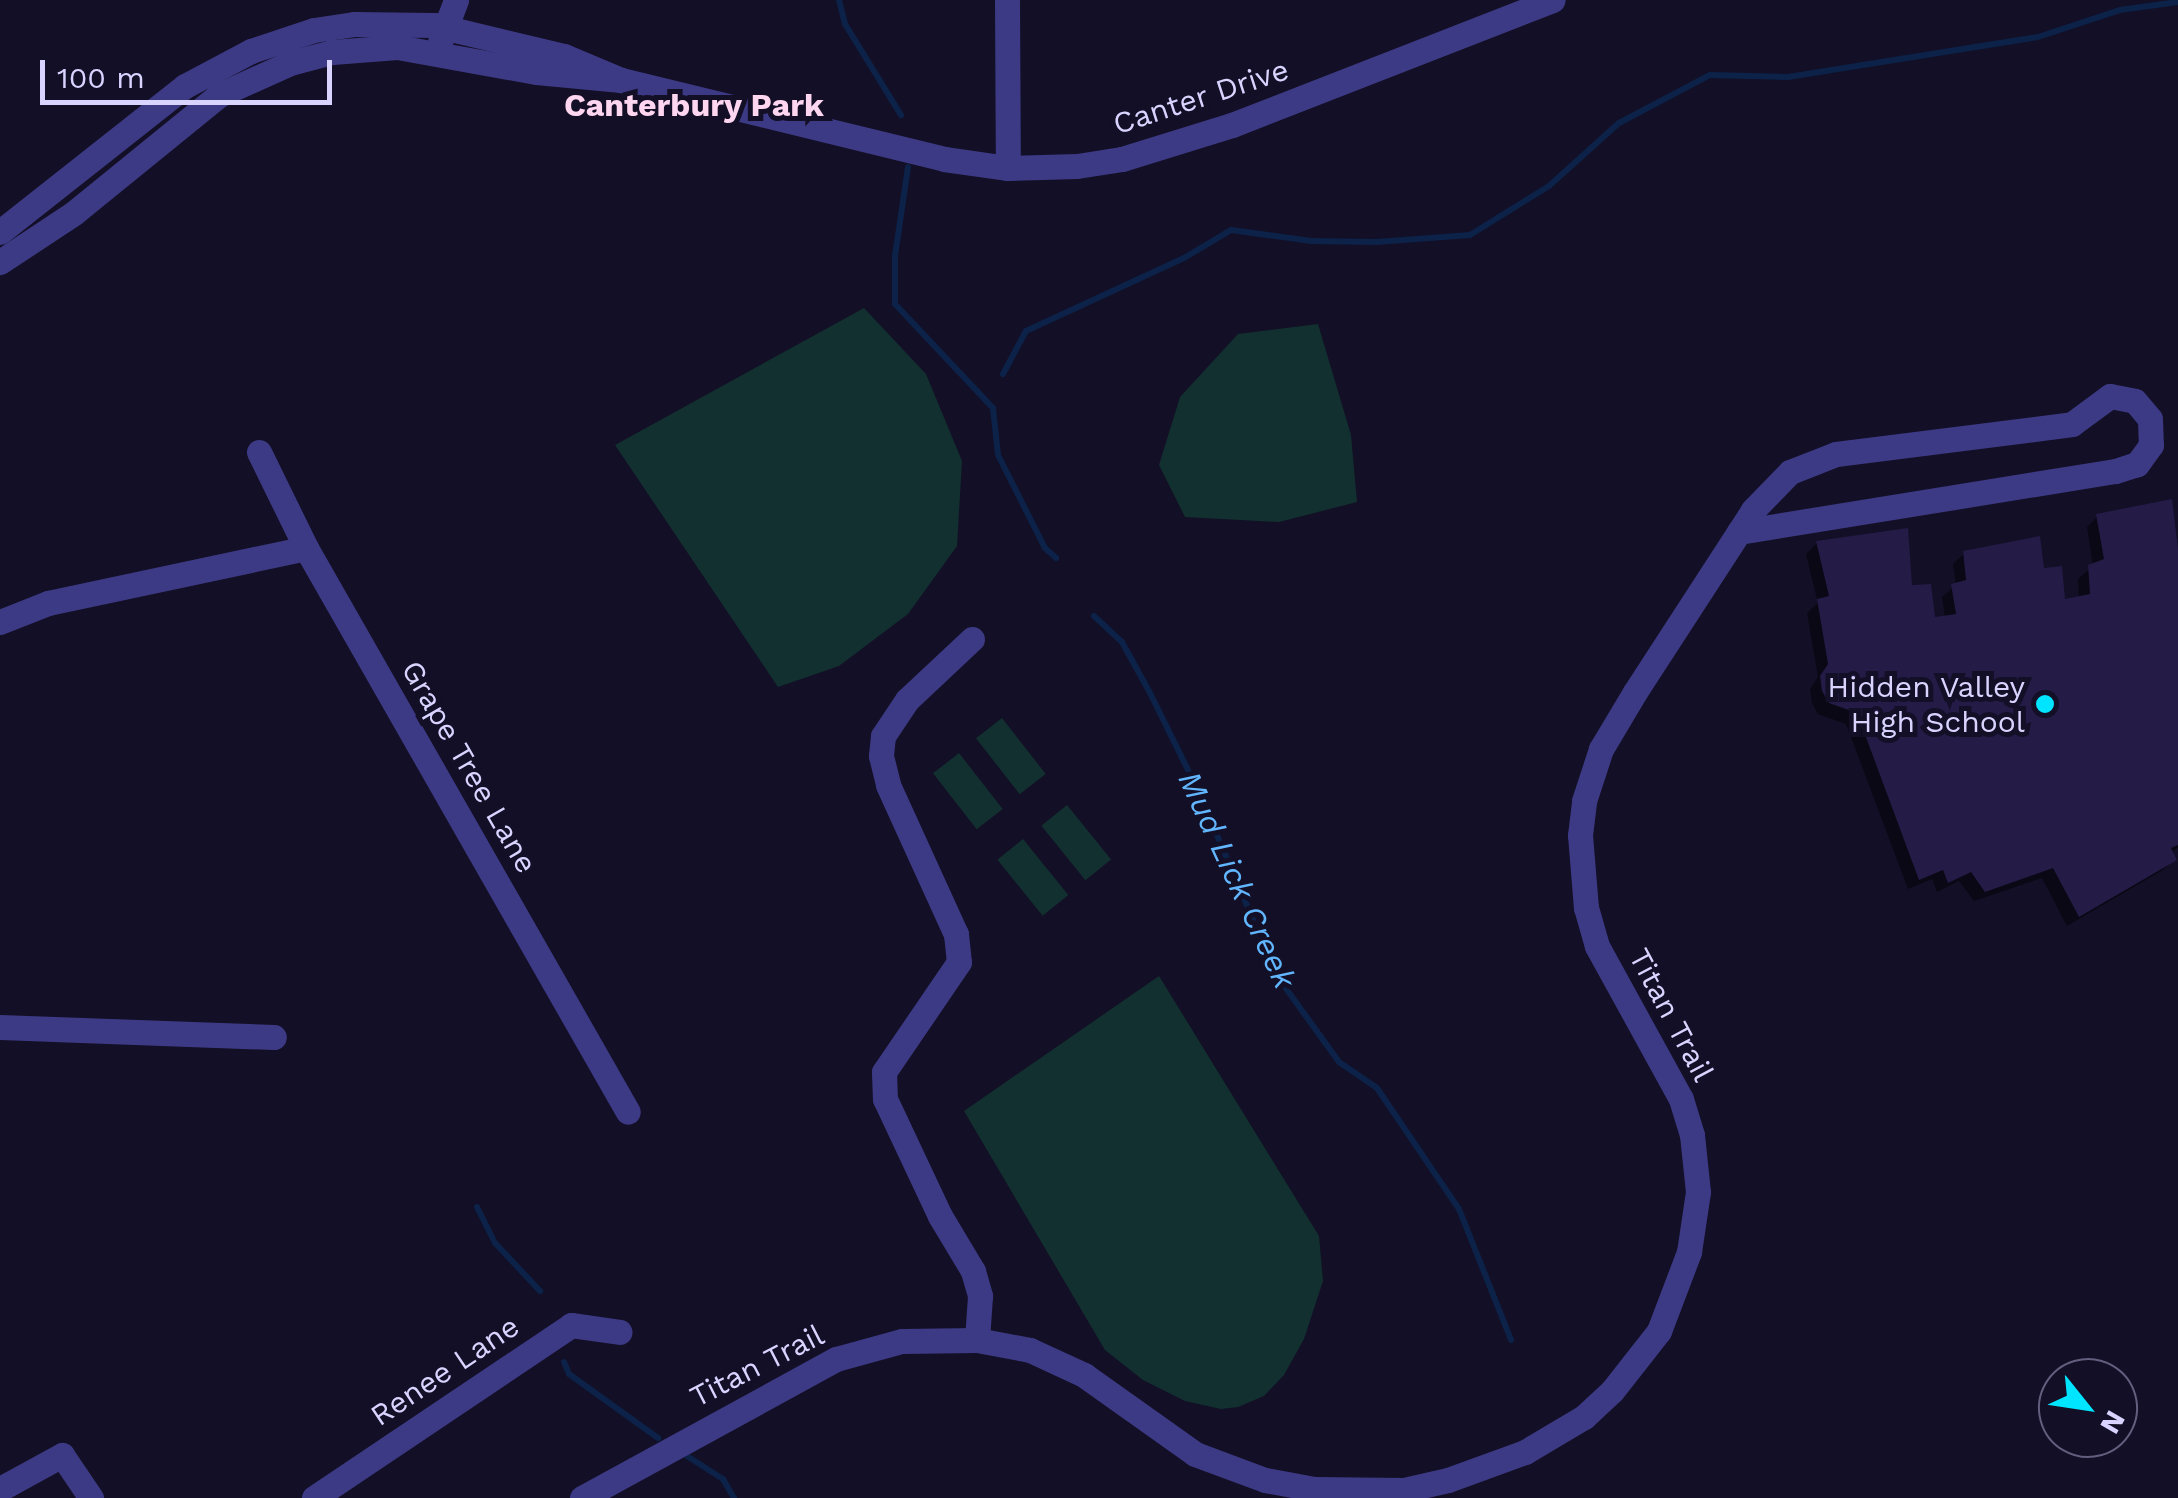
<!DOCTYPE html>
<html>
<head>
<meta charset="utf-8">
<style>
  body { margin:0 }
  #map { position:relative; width:2178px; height:1498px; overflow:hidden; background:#130f26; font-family:"Work Sans",sans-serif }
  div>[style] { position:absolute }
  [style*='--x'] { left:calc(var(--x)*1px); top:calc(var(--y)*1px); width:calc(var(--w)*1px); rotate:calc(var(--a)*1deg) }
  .green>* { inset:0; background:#12302f; transform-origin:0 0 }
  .shadow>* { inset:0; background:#0007 }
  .stream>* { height:6px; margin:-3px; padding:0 3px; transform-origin:3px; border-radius:3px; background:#0c2248 }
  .building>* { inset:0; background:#241b47 }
  .minor>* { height:25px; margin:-12.5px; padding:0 12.5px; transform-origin:12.5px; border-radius:12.5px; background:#3d3a85 }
  .dots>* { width:28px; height:28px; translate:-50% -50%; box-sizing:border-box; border:5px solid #130f26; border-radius:50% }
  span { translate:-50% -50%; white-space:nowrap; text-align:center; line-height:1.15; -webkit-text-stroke:10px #130f26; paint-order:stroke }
  .street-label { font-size:30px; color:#d9d4ff }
  .poi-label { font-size:30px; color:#d9d4ff }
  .right { translate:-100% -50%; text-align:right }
  .neighbourhood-label { font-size:32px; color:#ffd6f0; font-weight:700 }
  .water-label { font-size:32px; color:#62b6ff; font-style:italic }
  .north { position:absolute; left:2038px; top:1358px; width:100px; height:100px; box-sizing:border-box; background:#130f26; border:2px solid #625e7d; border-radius:50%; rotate:120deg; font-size:28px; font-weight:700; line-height:40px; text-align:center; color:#d9d4ff }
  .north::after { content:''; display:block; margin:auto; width:35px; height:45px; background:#00e5ff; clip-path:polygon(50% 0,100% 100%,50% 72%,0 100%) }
  .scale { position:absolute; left:40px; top:60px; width:292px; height:45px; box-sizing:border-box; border:5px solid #d9d4ff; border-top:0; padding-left:12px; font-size:30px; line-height:35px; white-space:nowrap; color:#d9d4ff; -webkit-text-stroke:8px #130f26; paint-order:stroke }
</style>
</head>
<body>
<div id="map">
  <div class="green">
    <div style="clip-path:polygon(864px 308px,926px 374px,962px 461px,957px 546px,908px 614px,839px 666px,778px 687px,615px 445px)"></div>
    <div style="clip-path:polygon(1318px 324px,1351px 435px,1357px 502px,1279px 522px,1185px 517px,1159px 465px,1180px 397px,1238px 334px)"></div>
    <div style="left:1002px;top:718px;width:71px;height:33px;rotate:52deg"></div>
    <div style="left:959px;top:753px;width:71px;height:33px;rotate:52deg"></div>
    <div style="left:1067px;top:805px;width:70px;height:33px;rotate:51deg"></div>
    <div style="left:1023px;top:839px;width:72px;height:33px;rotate:51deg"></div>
    <div style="clip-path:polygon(1159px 976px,1319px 1236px,1323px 1281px,1304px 1339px,1284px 1375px,1264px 1396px,1238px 1407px,1221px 1409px,1185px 1401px,1143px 1380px,1105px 1350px,964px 1111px)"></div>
  </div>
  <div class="shadow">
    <div style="clip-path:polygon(2098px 516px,2178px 552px,2178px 848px,2171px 852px,2174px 859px,2163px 870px,2067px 926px,2042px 878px,1974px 901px,1959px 881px,1937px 892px,1932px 879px,1908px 889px,1846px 724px,1818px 714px,1812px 703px,1810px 689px,1818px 677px,1807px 613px,1818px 603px,1806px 554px,1817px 543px,1910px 587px,1933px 620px,1945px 618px,1942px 597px,1956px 585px,1953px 564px,1965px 553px,2042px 570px,2062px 603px,2079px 599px,2078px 579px,2093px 566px,2087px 527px)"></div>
  </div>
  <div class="stream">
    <div style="--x:839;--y:0;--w:25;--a:76"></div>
    <div style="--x:845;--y:24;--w:107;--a:58.4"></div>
    <div style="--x:908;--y:167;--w:90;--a:98.3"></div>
    <div style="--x:895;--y:256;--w:48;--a:90"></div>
    <div style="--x:895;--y:304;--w:143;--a:46.7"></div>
    <div style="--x:993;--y:408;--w:47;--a:83.9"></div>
    <div style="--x:998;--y:455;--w:104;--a:63.2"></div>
    <div style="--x:1045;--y:548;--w:15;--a:42"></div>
    <div style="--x:1003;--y:374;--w:49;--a:-61.9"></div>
    <div style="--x:1026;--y:331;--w:174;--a:-24.8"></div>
    <div style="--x:1184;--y:258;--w:55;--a:-30.8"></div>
    <div style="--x:1231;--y:230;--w:81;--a:7.8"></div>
    <div style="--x:1311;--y:241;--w:66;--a:0.9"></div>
    <div style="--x:1377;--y:242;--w:93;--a:-4.3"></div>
    <div style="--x:1470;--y:235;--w:93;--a:-31.8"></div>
    <div style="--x:1549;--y:186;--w:94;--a:-42"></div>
    <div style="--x:1619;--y:123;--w:103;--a:-27.8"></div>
    <div style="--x:1710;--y:75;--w:78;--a:1.5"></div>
    <div style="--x:1788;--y:77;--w:253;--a:-9.1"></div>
    <div style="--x:2038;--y:37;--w:86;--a:-18.2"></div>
    <div style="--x:2120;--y:10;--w:59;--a:-7.9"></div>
    <div style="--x:1094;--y:616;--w:38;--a:43"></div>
    <div style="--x:1122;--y:642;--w:58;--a:61.2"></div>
    <div style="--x:1150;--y:693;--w:104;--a:63.7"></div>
    <div style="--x:1196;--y:786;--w:207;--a:66.9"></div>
    <div style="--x:1277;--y:976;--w:106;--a:54.2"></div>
    <div style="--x:1339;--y:1062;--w:46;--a:34.4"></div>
    <div style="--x:1377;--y:1088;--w:146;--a:55.9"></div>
    <div style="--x:1459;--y:1209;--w:141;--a:68.3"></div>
    <div style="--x:477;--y:1207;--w:40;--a:63.4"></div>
    <div style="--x:495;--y:1243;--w:66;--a:46.8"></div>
    <div style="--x:564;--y:1362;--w:13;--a:67"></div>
    <div style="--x:569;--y:1374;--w:110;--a:35.7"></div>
    <div style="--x:687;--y:1456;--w:43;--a:32.6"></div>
    <div style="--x:723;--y:1479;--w:22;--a:60"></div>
  </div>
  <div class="building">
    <div style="clip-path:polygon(2172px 499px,2178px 549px,2178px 845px,2171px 848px,2177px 860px,2079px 917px,2053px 868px,1985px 892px,1971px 872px,1948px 883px,1943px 870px,1919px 880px,1857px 713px,1829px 703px,1822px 691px,1820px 676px,1828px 664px,1817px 599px,1829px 596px,1816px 541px,1908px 528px,1912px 585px,1931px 584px,1935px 617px,1956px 614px,1951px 584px,1966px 580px,1963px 551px,2040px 536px,2044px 568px,2062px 566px,2065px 599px,2090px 594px,2088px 565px,2104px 559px,2096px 514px)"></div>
  </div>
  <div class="minor">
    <div style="--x:1007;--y:0;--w:168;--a:89.7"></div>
    <div style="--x:440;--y:42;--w:45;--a:-69.1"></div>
    <div style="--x:621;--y:80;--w:333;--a:13.7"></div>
    <div style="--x:944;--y:159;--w:65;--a:8"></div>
    <div style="--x:1008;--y:168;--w:69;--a:-1.7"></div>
    <div style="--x:1077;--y:166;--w:46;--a:-8.8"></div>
    <div style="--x:1122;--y:159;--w:115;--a:-17.2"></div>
    <div style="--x:1232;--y:125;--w:344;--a:-21.3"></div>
    <div style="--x:0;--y:232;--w:236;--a:-38.3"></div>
    <div style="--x:185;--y:86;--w:75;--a:-27.9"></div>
    <div style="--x:251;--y:51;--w:66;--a:-18.4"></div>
    <div style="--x:314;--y:30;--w:40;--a:-8.5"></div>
    <div style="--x:354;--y:24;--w:80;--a:0.7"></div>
    <div style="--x:434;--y:25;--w:134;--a:13.4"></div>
    <div style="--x:564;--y:56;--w:62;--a:22.8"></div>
    <div style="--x:621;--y:80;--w:85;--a:-174.6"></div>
    <div style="--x:536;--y:72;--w:141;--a:-169.8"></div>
    <div style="--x:397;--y:47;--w:65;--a:175.6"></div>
    <div style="--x:332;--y:52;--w:43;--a:165.3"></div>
    <div style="--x:290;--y:63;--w:78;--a:155.7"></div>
    <div style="--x:219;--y:95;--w:187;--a:140.9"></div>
    <div style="--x:74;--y:213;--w:89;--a:146.5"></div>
    <div style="--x:259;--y:452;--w:107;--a:63.9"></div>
    <div style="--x:306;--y:548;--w:649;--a:60.28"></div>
    <div style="--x:0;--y:622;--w:52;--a:-21.6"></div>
    <div style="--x:48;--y:603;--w:264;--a:-12"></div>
    <div style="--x:972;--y:639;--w:89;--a:136.8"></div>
    <div style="--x:907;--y:700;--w:43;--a:123.7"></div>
    <div style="--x:883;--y:736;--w:20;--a:96"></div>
    <div style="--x:881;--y:756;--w:30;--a:76"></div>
    <div style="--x:888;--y:785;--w:164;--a:65.5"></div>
    <div style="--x:956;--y:934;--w:28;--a:84"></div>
    <div style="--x:959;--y:962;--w:133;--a:124.3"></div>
    <div style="--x:884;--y:1072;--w:27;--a:88"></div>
    <div style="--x:885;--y:1099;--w:129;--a:64.8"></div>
    <div style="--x:940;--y:1216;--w:64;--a:59"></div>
    <div style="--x:973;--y:1271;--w:26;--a:74"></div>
    <div style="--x:980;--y:1296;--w:44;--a:93.9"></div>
    <div style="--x:0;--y:1027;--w:274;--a:2.1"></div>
    <div style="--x:0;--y:1489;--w:71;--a:-28.7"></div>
    <div style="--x:62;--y:1455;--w:52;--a:56"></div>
    <div style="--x:314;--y:1498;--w:310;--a:-33.9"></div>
    <div style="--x:571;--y:1325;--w:49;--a:8.1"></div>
    <div style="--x:582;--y:1498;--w:290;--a:-28.7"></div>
    <div style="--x:836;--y:1359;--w:68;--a:-15.3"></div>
    <div style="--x:902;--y:1341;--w:75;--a:-0.8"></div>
    <div style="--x:977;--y:1340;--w:54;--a:10.7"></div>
    <div style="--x:1030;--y:1350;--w:60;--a:24.8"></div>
    <div style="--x:1084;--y:1375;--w:136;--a:35.4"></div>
    <div style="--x:1195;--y:1454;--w:75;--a:20.4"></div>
    <div style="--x:1265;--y:1480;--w:50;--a:10.4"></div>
    <div style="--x:1314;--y:1489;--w:90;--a:0.6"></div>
    <div style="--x:1404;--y:1490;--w:45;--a:-12.8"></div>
    <div style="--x:1448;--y:1480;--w:82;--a:-20"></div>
    <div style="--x:1525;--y:1452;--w:69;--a:-30.7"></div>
    <div style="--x:1584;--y:1417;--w:38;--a:-43"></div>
    <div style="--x:1612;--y:1391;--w:76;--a:-51.9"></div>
    <div style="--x:1659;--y:1331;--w:85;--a:-69.2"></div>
    <div style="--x:1689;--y:1252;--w:61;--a:-81.5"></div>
    <div style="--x:1698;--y:1192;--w:57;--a:-96"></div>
    <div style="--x:1692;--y:1135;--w:38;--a:-107"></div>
    <div style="--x:1681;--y:1099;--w:175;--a:-118.8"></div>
    <div style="--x:1597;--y:946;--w:40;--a:-106"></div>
    <div style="--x:1586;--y:908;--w:73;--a:-94.7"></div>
    <div style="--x:1580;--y:835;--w:34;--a:-83"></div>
    <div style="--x:1584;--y:801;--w:55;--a:-71.9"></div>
    <div style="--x:1601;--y:749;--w:66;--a:-59.2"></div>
    <div style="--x:1635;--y:692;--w:217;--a:-57"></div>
    <div style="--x:1753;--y:510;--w:53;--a:-45.8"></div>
    <div style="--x:1790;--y:472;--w:49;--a:-21.4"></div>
    <div style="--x:1836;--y:454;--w:238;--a:-7.2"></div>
    <div style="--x:2072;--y:424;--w:47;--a:-36.4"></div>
    <div style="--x:2110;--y:396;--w:25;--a:11"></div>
    <div style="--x:2135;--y:401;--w:23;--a:50"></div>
    <div style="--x:2150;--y:419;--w:26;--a:88"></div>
    <div style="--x:2151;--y:445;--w:24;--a:126"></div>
    <div style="--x:2137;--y:464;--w:23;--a:162"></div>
    <div style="--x:2115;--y:471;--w:381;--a:170.8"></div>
  </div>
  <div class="dots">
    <div style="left:2045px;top:704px;background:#00e5ff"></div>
  </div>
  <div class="street-label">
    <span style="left:1201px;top:97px;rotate:-18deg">Canter Drive</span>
    <span style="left:469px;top:767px;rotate:60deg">Grape Tree Lane</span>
    <span style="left:1671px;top:1015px;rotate:62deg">Titan Trail</span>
    <span style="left:757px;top:1366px;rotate:-27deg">Titan Trail</span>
    <span style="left:445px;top:1371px;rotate:-34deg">Renee Lane</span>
  </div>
  <div class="poi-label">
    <span class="right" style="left:2025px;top:704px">Hidden Valley<br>High School</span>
  </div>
  <div class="neighbourhood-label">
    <span style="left:694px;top:105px">Canterbury Park</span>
  </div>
  <div class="water-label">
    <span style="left:1237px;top:880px;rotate:65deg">Mud Lick Creek</span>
  </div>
  <div class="north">N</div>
  <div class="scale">100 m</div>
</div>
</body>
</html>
